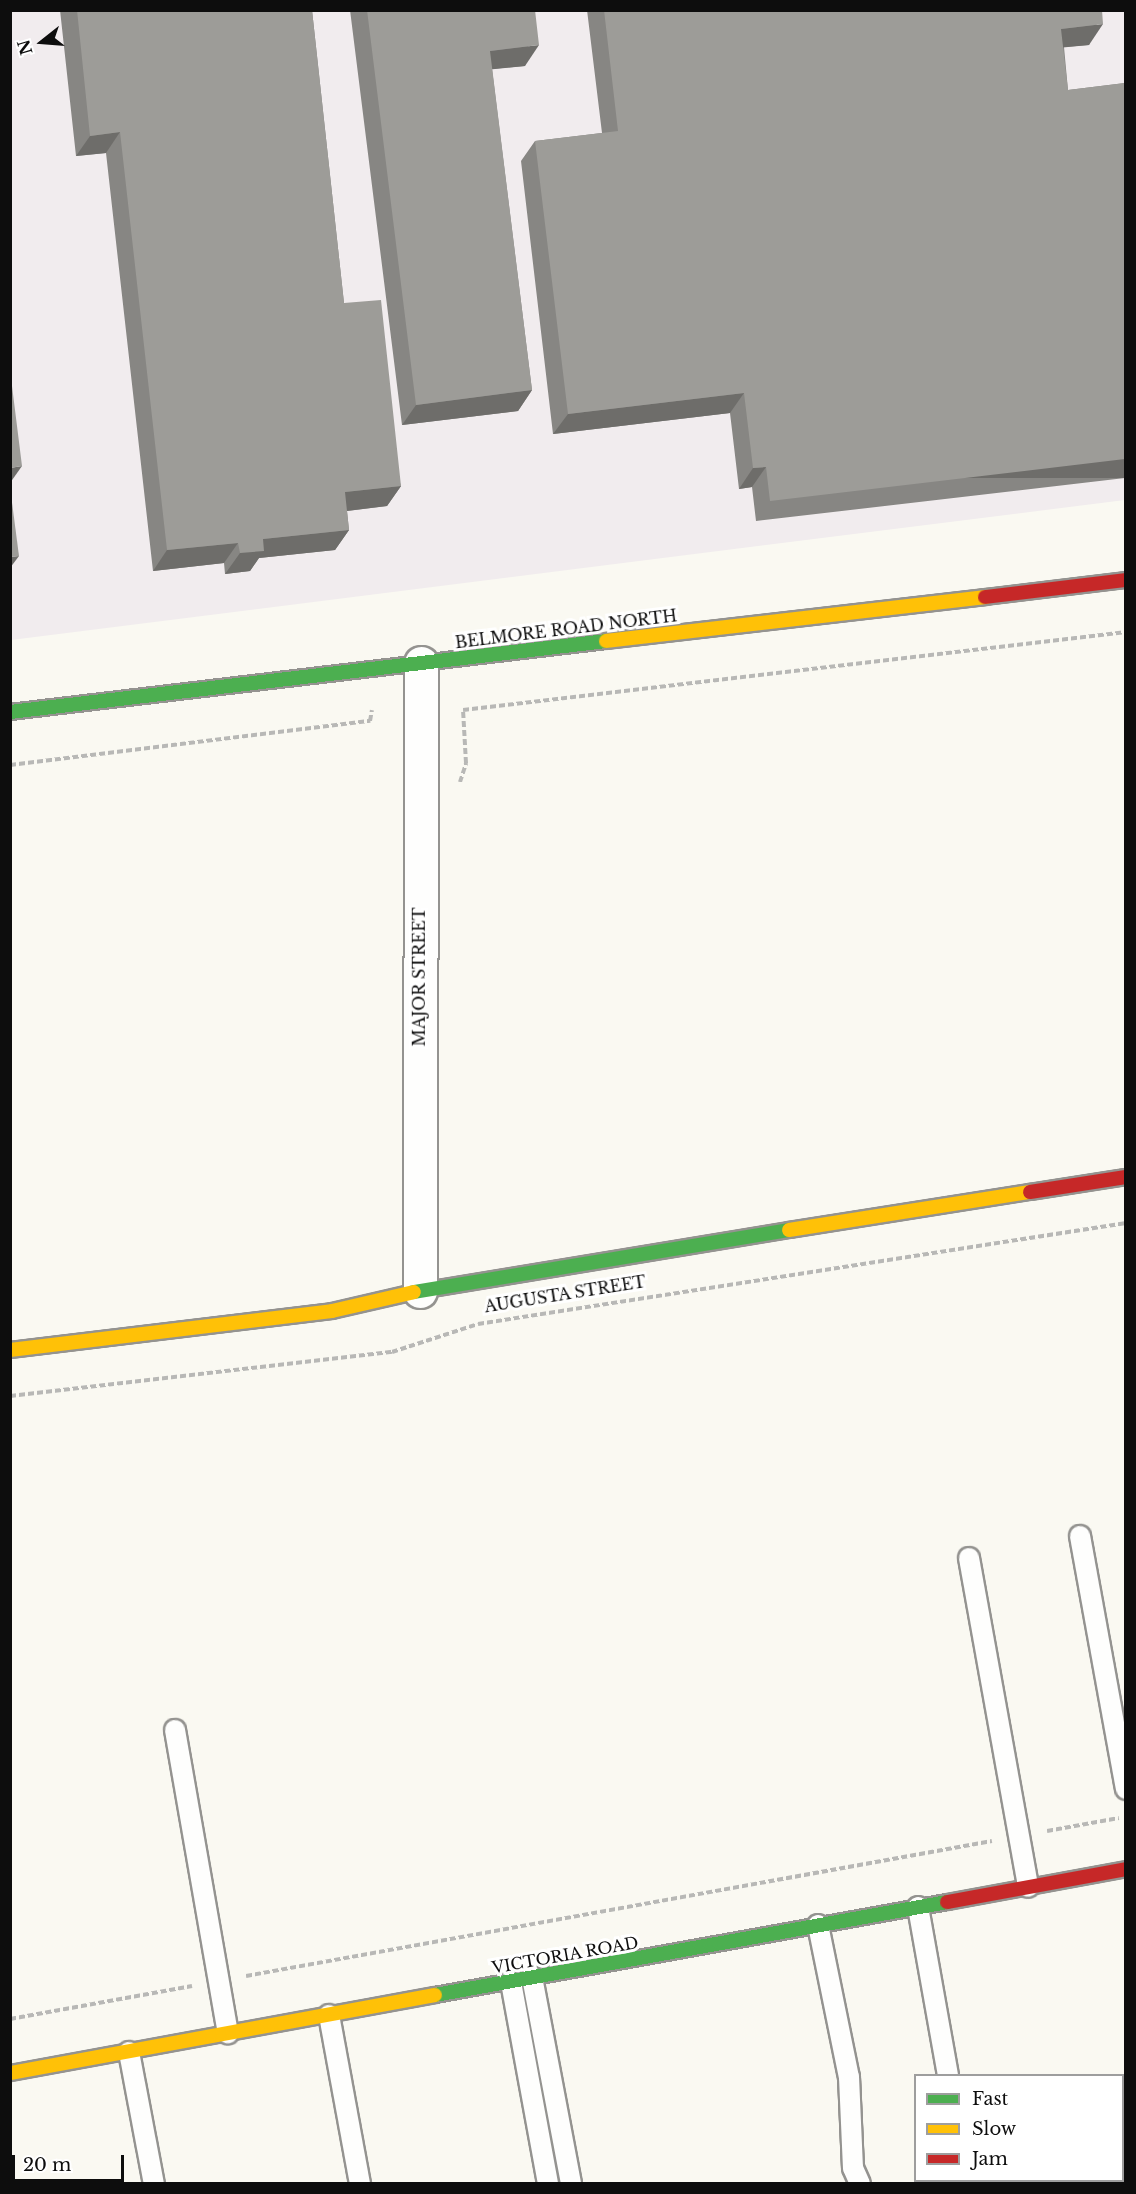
<!DOCTYPE html>
<html>
<head>
<meta charset="utf-8">
<style>
  body { margin:0 }
  #map { position:relative; width:1136px; height:2194px; overflow:hidden; background:#faf9f2; font-family:"Libre Baskerville",serif }
  div>[style] { position:absolute }
  [style*='--x'] { left:calc(var(--x)*1px); top:calc(var(--y)*1px); width:calc(var(--w)*1px); rotate:calc(var(--a)*1deg) }
  .industrial>* { inset:0; background:#f1ecee }
  .path>* { height:4px; margin-top:-2px; transform-origin:0; background:repeating-linear-gradient(90deg,#b8b8b6 0 6px,transparent 0 9px) }
  .roads { filter:drop-shadow(2px 0 #949390) drop-shadow(-2px 0 #949390) drop-shadow(0 2px #949390) drop-shadow(0 -2px #949390) }
  .lane>* { height:20px; margin:-10px; padding:0 10px; transform-origin:10px; border-radius:10px; background:#fefefd }
  .street>* { height:33px; margin:-16.5px; padding:0 16.5px; transform-origin:16.5px; border-radius:16.5px; background:#fefefd }
  .fast>* { height:14px; margin:-7px; padding:0 7px; transform-origin:7px; border-radius:7px; background:#4caf50 }
  .slow>* { height:14px; margin:-7px; padding:0 7px; transform-origin:7px; border-radius:7px; background:#ffc107 }
  .jam>* { height:14px; margin:-7px; padding:0 7px; transform-origin:7px; border-radius:7px; background:#c62828 }
  .wall>* { inset:0; background:#878683 }
  .shaded-wall>* { inset:0; background:#6e6d6a; transform-origin:0 0 }
  .building>* { inset:0; background:#9d9c98 }
  span { translate:-50% -50%; white-space:nowrap; text-align:center; line-height:1.15; -webkit-text-stroke:6px #fff; paint-order:stroke }
  .street-label { font-size:16px; color:#0d0d0d }
  .frame { position:absolute; inset:0; border:12px solid #0d0d0d; pointer-events:none }
  .legend { position:absolute; left:914px; top:2074px; width:210px; height:108px; box-sizing:border-box; background:#fff; border:2px solid #9e9e9e; margin:0; padding:8px 10px; list-style:none; font-size:18px; color:#0d0d0d }
  .legend li { display:flex; align-items:center; gap:12px; height:30px }
  .legend b { width:30px; border:2px solid #9e9e9e }
  .north { position:absolute; left:12px; top:12px; width:60px; height:60px; -webkit-text-stroke:4px #fff; paint-order:stroke; rotate:253deg; font-size:16px; font-weight:700; line-height:24px; text-align:center; color:#0d0d0d }
  .north::after { content:''; display:block; margin:auto; width:21px; height:27px; background:#0d0d0d; clip-path:polygon(50% 0,100% 100%,50% 72%,0 100%) }
  .scale { position:absolute; left:12px; top:2155px; width:112px; height:27px; box-sizing:border-box; border:3px solid #0d0d0d; border-top:0; padding-left:8px; font-size:18px; line-height:21px; white-space:nowrap; color:#0d0d0d; -webkit-text-stroke:4px #fff; paint-order:stroke }
</style>
</head>
<body>
<div id="map">
  <div class="industrial">
    <div style="clip-path:polygon(10px 11px,1125px 11px,1125px 500px,11px 640px)"></div>
  </div>
  <div class="path">
    <div style="--x:10;--y:765;--w:363;--a:-7"></div>
    <div style="--x:370;--y:721;--w:11;--a:-80"></div>
    <div style="--x:460;--y:782;--w:20;--a:-72"></div>
    <div style="--x:466;--y:763;--w:53;--a:-93.2"></div>
    <div style="--x:463;--y:710;--w:668;--a:-6.71"></div>
    <div style="--x:10;--y:1396;--w:385;--a:-6.6"></div>
    <div style="--x:392;--y:1352;--w:90;--a:-18"></div>
    <div style="--x:478;--y:1324;--w:656;--a:-8.86"></div>
    <div style="--x:1047;--y:1831;--w:73;--a:-10.2"></div>
    <div style="--x:246;--y:1976;--w:758;--a:-10.26"></div>
    <div style="--x:10;--y:2019;--w:185;--a:-10.3"></div>
  </div>
  <div class="roads">
    <div class="lane">
      <div style="--x:1080;--y:1536;--w:257;--a:79.7"></div>
      <div style="--x:969;--y:1558;--w:334;--a:79.8"></div>
      <div style="--x:175;--y:1730;--w:308;--a:80.1"></div>
      <div style="--x:918;--y:1907;--w:172;--a:79.9"></div>
      <div style="--x:818;--y:1925;--w:155;--a:78.5"></div>
      <div style="--x:849;--y:2077;--w:91;--a:87.5"></div>
      <div style="--x:853;--y:2168;--w:17;--a:66"></div>
      <div style="--x:532;--y:1977;--w:211;--a:79.3"></div>
      <div style="--x:511;--y:1982;--w:205;--a:79.6"></div>
      <div style="--x:329;--y:2015;--w:172;--a:79.6"></div>
      <div style="--x:129;--y:2052;--w:134;--a:79.3"></div>
      <div style="--x:967;--y:2180;--w:4;--a:90"></div>
    </div>
    <div class="street">
      <div style="--x:420;--y:1291;--w:628;--a:-89.91"></div>
    </div>
    <div class="fast">
      <div style="--x:10;--y:712;--w:600;--a:-6.79"></div>
      <div style="--x:414;--y:1292;--w:380;--a:-9.4"></div>
      <div style="--x:435;--y:1995;--w:520;--a:-10.29"></div>
    </div>
    <div class="slow">
      <div style="--x:606;--y:641;--w:382;--a:-6.6"></div>
      <div style="--x:789;--y:1230;--w:244;--a:-9"></div>
      <div style="--x:10;--y:1350;--w:324;--a:-6.9"></div>
      <div style="--x:332;--y:1311;--w:84;--a:-13"></div>
      <div style="--x:10;--y:2073;--w:432;--a:-10.4"></div>
    </div>
    <div class="jam">
      <div style="--x:985;--y:597;--w:142;--a:-6.9"></div>
      <div style="--x:1030;--y:1192;--w:97;--a:-8.9"></div>
      <div style="--x:947;--y:1902;--w:182;--a:-10.4"></div>
    </div>
  </div>
  <div class="wall">
    <div style="clip-path:polygon(60px 10px,312px 10px,344px 303px,401px 486px,387px 506px,347px 511px,349px 530px,335px 550px,259px 558px,250px 571px,225px 574px,224px 563px,153px 571px,106px 153px,76px 156px)"></div>
    <div style="clip-path:polygon(350px 10px,535px 10px,525px 66px,492px 69px,532px 390px,518px 411px,402px 425px)"></div>
    <div style="clip-path:polygon(587px 10px,1102px 10px,1089px 45px,1064px 47px,1068px 90px,1125px 83px,1125px 478px,756px 521px,752px 487px,739px 489px,730px 413px,553px 434px,521px 161px,535px 141px,602px 133px)"></div>
  </div>
  <div class="shaded-wall">
    <div style="clip-path:polygon(1103px 24px,1089px 45px,1047px 49px,1061px 29px)"></div>
    <div style="clip-path:polygon(539px 45px,525px 66px,475px 71px,490px 51px)"></div>
    <div style="clip-path:polygon(120px 132px,106px 153px,76px 156px,90px 136px)"></div>
    <div style="clip-path:polygon(532px 390px,518px 411px,402px 425px,416px 405px)"></div>
    <div style="clip-path:polygon(744px 393px,730px 413px,553px 434px,568px 414px)"></div>
    <div style="left:1125px;top:459px;width:19px;height:357px;rotate:90deg"></div>
    <div style="clip-path:polygon(22px 466px,10px 483px,10px 468px)"></div>
    <div style="clip-path:polygon(766px 467px,752px 487px,739px 489px,753px 468px)"></div>
    <div style="clip-path:polygon(401px 486px,387px 506px,330px 513px,345px 492px)"></div>
    <div style="clip-path:polygon(349px 530px,335px 550px,259px 558px,250px 571px,225px 574px,240px 553px,263px 539px)"></div>
    <div style="clip-path:polygon(238px 543px,224px 563px,153px 571px,167px 550px)"></div>
    <div style="clip-path:polygon(19px 556px,10px 568px,10px 557px)"></div>
  </div>
  <div class="building">
    <div style="clip-path:polygon(77px 10px,312px 10px,344px 303px,381px 300px,401px 486px,345px 492px,349px 530px,263px 539px,264px 551px,240px 553px,238px 543px,167px 550px,120px 132px,90px 136px)"></div>
    <div style="clip-path:polygon(367px 10px,535px 10px,539px 45px,490px 51px,532px 390px,416px 405px)"></div>
    <div style="clip-path:polygon(604px 10px,1102px 10px,1103px 24px,1061px 29px,1068px 90px,1125px 83px,1125px 459px,770px 501px,766px 467px,753px 468px,744px 393px,568px 414px,535px 141px,618px 131px)"></div>
    <div style="clip-path:polygon(10px 370px,22px 466px,10px 468px)"></div>
    <div style="clip-path:polygon(10px 487px,19px 556px,10px 557px)"></div>
  </div>
  <div class="street-label">
    <span style="left:566px;top:629px;rotate:-7deg">BELMORE ROAD NORTH</span>
    <span style="left:419px;top:977px;rotate:-90deg">MAJOR STREET</span>
    <span style="left:565px;top:1294px;rotate:-9deg">AUGUSTA STREET</span>
    <span style="left:565px;top:1955px;rotate:-10deg">VICTORIA ROAD</span>
  </div>
  <div class="frame"></div>
  <ul class="legend">
  <li><b style="height:8px;background:#4caf50"></b>Fast</li>
  <li><b style="height:8px;background:#ffc107"></b>Slow</li>
  <li><b style="height:8px;background:#c62828"></b>Jam</li>
  </ul>
  <div class="north">N</div>
  <div class="scale">20 m</div>
</div>
</body>
</html>
